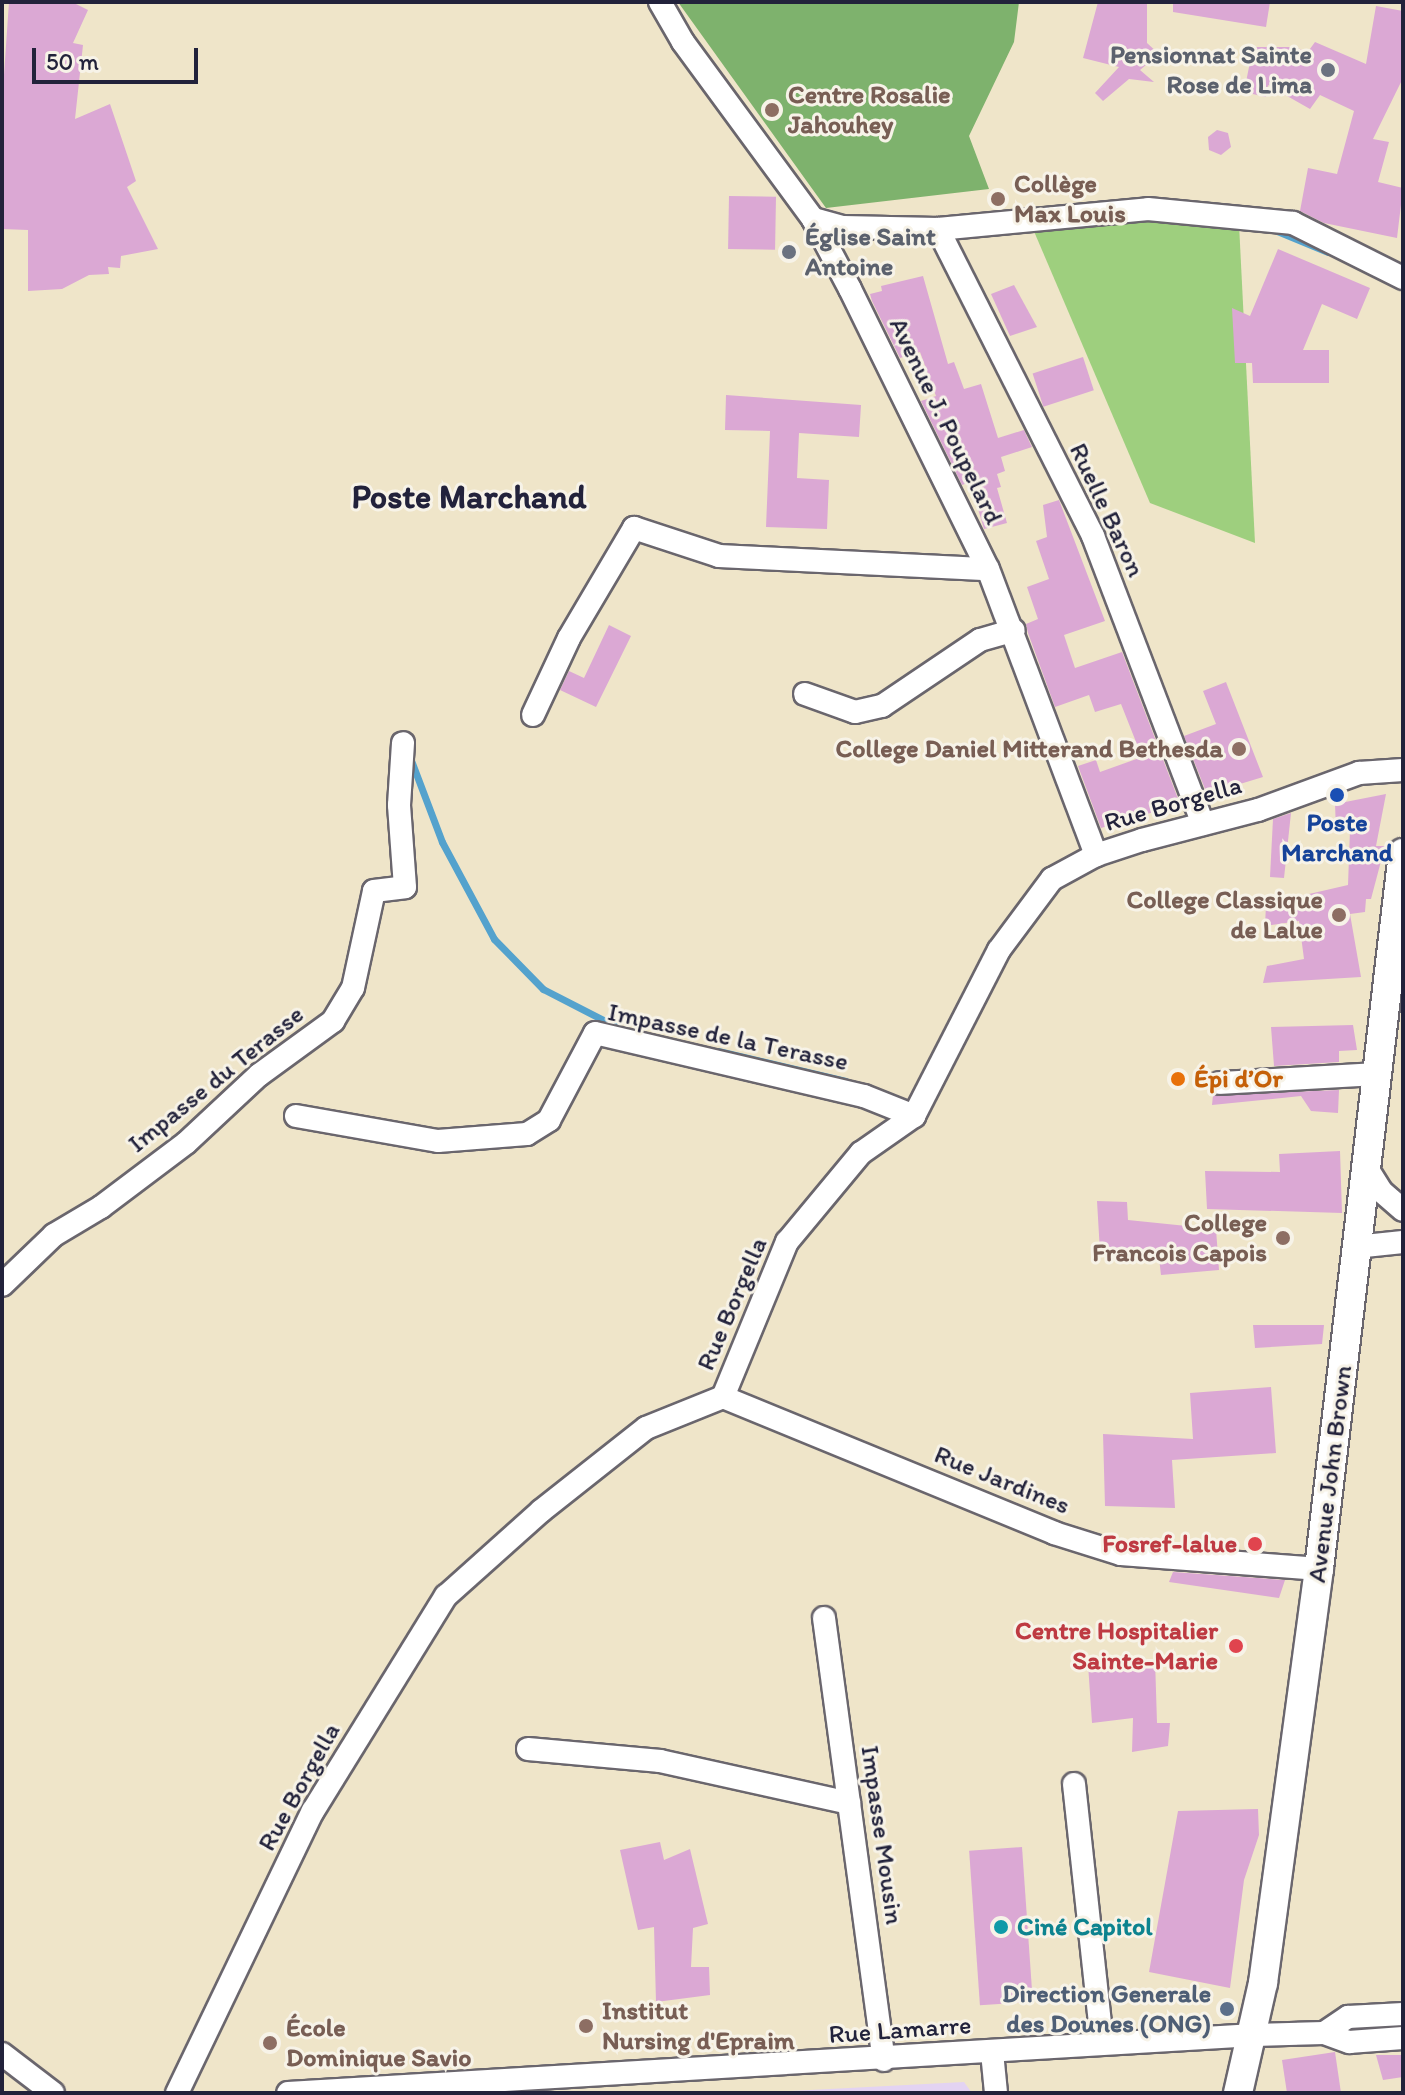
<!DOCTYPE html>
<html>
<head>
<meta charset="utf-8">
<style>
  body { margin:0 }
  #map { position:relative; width:1405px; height:2095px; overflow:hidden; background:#efe5c9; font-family:Itim,sans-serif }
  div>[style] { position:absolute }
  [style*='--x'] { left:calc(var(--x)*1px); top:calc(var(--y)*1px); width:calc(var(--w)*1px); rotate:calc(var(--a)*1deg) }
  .built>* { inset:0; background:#e3d3f2 }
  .green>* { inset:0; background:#9ecf7e }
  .forest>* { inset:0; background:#7eb26d }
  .stream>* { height:7px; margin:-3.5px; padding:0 3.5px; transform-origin:3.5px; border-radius:3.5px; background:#54a2cd }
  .building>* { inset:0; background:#dba8d4; transform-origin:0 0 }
  .roads { filter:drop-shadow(2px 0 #6a666d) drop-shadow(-2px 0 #6a666d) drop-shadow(0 2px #6a666d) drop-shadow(0 -2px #6a666d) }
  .minor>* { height:22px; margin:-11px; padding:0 11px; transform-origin:11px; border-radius:11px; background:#fff }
  .major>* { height:28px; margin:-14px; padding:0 14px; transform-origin:14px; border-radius:14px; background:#fff }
  .dots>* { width:22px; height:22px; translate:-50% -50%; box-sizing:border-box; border:4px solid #f7f3e8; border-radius:50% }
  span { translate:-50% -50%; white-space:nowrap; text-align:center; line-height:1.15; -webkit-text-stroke:6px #f7f3e8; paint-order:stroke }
  .worship-label { font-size:26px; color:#5b616d; font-weight:700 }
  .right { translate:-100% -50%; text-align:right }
  .left { translate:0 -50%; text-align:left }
  .education-label { font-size:26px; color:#785e54; font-weight:700 }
  .street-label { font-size:26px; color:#22223b }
  .transit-label { font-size:26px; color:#164399; font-weight:700 }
  .food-label { font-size:26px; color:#c56008; font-weight:700 }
  .health-label { font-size:26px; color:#be3a42; font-weight:700 }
  .culture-label { font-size:26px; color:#0d838f; font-weight:700 }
  .service-label { font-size:26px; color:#4e5e75; font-weight:700 }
  .district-label { font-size:34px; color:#22223b; font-weight:700 }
  .frame { position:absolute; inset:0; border:4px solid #22223b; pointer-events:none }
  .scale { position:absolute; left:32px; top:48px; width:166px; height:36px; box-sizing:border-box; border:4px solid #22223b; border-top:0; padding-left:10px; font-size:24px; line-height:28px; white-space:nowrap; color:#22223b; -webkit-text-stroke:6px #f7f3e8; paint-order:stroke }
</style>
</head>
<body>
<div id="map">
  <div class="built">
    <div style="clip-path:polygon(964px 2082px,972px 2093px,751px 2093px)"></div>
  </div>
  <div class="green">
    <div style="clip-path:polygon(1149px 213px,1239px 224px,1255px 543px,1150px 503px,1030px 222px)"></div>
  </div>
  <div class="forest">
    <div style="clip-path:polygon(678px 2px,1019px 2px,1014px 42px,969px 136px,989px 189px,826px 208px)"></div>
  </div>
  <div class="stream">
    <div style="--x:1277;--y:231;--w:55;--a:22.4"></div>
    <div style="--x:409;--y:755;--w:93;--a:69.2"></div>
    <div style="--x:442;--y:842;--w:110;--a:61.8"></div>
    <div style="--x:494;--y:939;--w:70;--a:45.6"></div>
    <div style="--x:543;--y:989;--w:83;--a:27.2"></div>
    <div style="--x:718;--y:1051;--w:131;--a:13.2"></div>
  </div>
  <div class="building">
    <div style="clip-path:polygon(9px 2px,72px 2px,88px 10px,73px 43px,83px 45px,75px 119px,110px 104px,136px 181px,127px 187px,158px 249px,121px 256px,120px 268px,108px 267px,109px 274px,89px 275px,62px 289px,28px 291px,28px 230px,2px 229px,2px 104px)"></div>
    <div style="clip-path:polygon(1098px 2px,1147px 2px,1147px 43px,1159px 54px,1140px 70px,1154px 82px,1129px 79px,1103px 101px,1095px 93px,1119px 67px,1083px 58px)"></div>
    <div style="clip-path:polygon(1173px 2px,1270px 2px,1266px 27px,1173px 12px)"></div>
    <div style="clip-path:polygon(1376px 6px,1403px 11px,1403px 78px,1373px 139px,1389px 142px,1378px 182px,1403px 188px,1397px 238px,1324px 223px,1300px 211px,1308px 168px,1337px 174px,1354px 111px,1320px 95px,1310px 109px,1268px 85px,1266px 97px,1244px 92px,1253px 47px,1296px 47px,1307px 53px,1315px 42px,1366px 64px)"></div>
    <div style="clip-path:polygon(1217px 130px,1228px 133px,1231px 147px,1221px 155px,1209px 150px,1208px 137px)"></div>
    <div style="left:729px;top:196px;width:47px;height:53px;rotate:1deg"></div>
    <div style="clip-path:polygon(1278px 249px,1370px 288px,1357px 319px,1322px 304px,1303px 350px,1329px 350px,1329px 383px,1253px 383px,1252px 363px,1235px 363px,1232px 308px,1250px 316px)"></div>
    <div style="clip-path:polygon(923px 276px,948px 364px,954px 362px,964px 389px,981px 384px,998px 438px,1024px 430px,1030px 443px,1032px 447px,1001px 457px,1005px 471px,997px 474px,1001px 487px,997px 488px,1007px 523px,984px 529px,970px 482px,962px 485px,921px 401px,936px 396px,920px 352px,900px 358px,872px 301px,870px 294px,882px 291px,881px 286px)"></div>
    <div style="clip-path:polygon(1014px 285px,1037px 327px,1010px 336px,991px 294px)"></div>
    <div style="left:1083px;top:357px;width:35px;height:53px;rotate:72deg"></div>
    <div style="clip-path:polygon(726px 395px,861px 405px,859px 437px,799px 433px,797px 478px,829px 480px,827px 529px,766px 527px,770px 431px,725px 430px)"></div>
    <div style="clip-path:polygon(1059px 500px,1105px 621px,1064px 635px,1075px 668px,1122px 652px,1180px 804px,1101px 828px,1078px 766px,1096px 760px,1100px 772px,1142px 757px,1121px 704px,1095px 712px,1089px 695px,1055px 707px,1028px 633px,1026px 624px,1038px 619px,1027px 587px,1049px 579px,1036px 541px,1047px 537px,1043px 505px)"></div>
    <div style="clip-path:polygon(609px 625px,631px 636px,596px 707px,560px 690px,569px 671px,584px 678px)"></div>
    <div style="clip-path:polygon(1226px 682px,1263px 777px,1207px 794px,1184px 736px,1216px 724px,1203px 691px)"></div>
    <div style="clip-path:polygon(1386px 794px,1376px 846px,1385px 846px,1371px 899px,1366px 899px,1365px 912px,1350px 914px,1361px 977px,1263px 983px,1267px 966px,1304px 959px,1299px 921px,1265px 926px,1266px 904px,1348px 885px,1350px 830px,1336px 830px,1335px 804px)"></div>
    <div style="clip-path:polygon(1291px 813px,1284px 878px,1270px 877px,1273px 819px)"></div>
    <div style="clip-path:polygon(1353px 1025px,1357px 1050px,1339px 1051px,1339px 1062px,1274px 1066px,1271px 1027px)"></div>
    <div style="clip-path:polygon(1339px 1090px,1338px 1113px,1311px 1111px,1301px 1096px,1212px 1105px,1213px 1095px)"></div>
    <div style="clip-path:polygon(1340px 1151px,1342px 1213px,1207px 1209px,1205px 1171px,1280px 1172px,1279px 1154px)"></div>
    <div style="clip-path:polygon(1097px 1201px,1127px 1202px,1128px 1220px,1216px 1229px,1219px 1270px,1161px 1275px,1158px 1249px,1100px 1252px)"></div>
    <div style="clip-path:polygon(1253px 1325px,1324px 1325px,1322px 1344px,1255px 1348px)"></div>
    <div style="clip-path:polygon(1271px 1387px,1276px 1453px,1172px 1460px,1175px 1508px,1105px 1506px,1103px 1434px,1193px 1439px,1190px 1393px)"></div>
    <div style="clip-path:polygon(1173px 1572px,1285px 1580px,1279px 1598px,1169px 1582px)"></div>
    <div style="clip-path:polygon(1123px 1658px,1123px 1665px,1155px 1659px,1157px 1723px,1170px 1723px,1168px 1746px,1132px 1752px,1133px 1718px,1092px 1723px,1088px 1664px)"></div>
    <div style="clip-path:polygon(1258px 1809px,1259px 1835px,1244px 1880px,1230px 1988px,1149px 1972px,1178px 1811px)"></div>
    <div style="clip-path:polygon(660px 1842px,664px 1860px,690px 1849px,708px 1924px,693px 1928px,691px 1967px,709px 1967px,710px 1995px,656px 2002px,654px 1927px,638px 1930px,620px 1850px)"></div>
    <div style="left:1022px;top:1847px;width:155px;height:53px;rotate:86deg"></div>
    <div style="clip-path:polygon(1335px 2052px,1341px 2093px,1287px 2093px,1282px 2060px)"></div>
    <div style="clip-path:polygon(1376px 2055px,1403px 2055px,1403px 2077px,1383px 2080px)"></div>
  </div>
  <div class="roads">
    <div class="minor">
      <div style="--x:660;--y:2;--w:46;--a:60.1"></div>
      <div style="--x:683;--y:42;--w:220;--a:53.7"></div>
      <div style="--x:813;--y:219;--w:79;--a:62.1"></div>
      <div style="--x:850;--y:289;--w:312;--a:63.8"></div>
      <div style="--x:988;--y:569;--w:306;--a:69.3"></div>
      <div style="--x:813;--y:219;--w:31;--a:15"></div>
      <div style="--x:843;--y:227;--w:95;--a:1.2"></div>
      <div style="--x:938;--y:229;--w:211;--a:-5.4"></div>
      <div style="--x:1148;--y:209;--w:146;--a:5.5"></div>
      <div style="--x:1293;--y:223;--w:123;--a:26.6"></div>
      <div style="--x:938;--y:229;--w:344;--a:63.2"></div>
      <div style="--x:1093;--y:536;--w:308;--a:69.1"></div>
      <div style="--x:805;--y:694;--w:53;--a:19.8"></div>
      <div style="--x:855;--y:712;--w:28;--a:-13"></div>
      <div style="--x:882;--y:706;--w:118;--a:-34"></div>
      <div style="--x:980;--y:640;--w:35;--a:-16"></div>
      <div style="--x:533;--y:715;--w:85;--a:-64.9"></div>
      <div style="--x:569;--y:638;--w:128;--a:-59.4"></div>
      <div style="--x:634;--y:528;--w:89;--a:18.2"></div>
      <div style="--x:719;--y:556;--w:269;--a:2.8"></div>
      <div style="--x:1220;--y:1083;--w:155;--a:-3.3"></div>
      <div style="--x:296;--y:1116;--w:144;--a:10"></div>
      <div style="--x:438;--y:1141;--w:89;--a:-4.5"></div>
      <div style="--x:527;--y:1134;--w:26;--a:-32"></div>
      <div style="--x:549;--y:1120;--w:98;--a:-62.1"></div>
      <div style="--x:595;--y:1033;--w:276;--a:13.2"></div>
      <div style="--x:864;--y:1096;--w:54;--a:21.8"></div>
      <div style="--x:1365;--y:1165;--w:31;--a:58"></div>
      <div style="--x:1381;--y:1191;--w:29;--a:41"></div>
      <div style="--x:1355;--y:1247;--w:48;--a:-5.9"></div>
      <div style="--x:2;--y:1285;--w:72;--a:-43.9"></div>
      <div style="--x:54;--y:1235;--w:55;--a:-30.8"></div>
      <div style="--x:101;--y:1207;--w:106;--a:-37"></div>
      <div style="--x:186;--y:1143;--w:100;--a:-43"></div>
      <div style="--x:259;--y:1075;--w:92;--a:-36.1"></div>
      <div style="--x:333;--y:1021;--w:39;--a:-59"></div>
      <div style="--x:353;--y:988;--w:99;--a:-77.8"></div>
      <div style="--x:374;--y:891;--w:31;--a:-7"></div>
      <div style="--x:405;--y:887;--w:82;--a:-94.2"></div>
      <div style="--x:399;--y:805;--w:62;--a:-86.3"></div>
      <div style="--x:723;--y:1397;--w:358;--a:22.3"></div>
      <div style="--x:1054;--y:1533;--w:70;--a:17.4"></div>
      <div style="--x:1121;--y:1554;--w:199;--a:4.3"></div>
      <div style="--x:824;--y:1618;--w:446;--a:82.3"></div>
      <div style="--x:528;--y:1749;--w:133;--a:5.2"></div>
      <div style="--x:660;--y:1761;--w:194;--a:12.5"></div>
      <div style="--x:1074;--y:1784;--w:261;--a:83.8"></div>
      <div style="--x:1324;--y:2033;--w:29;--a:-34"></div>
      <div style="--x:1348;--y:2017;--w:55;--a:-3.1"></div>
      <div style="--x:992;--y:2052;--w:41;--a:84.4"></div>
      <div style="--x:2;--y:2054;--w:64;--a:37.4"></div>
      <div style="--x:177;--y:2093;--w:313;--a:-64.3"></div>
      <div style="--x:313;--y:1811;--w:253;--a:-58.3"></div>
      <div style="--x:446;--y:1596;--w:127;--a:-41.8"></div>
      <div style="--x:541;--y:1511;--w:134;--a:-38.3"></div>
      <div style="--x:646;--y:1428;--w:83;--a:-21.9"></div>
      <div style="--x:723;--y:1397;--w:168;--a:-67.6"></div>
      <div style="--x:787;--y:1242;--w:116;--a:-50.3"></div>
      <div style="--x:861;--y:1153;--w:65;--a:-34.9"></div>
      <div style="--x:914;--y:1116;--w:186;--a:-62.9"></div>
      <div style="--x:999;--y:950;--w:89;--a:-53.3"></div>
      <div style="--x:1052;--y:879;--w:50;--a:-28.6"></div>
      <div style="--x:1096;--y:855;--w:48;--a:-18.1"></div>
      <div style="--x:1142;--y:840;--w:120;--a:-14.5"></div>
      <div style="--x:1258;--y:810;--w:108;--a:-20.1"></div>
      <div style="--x:1359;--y:773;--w:44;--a:-3.9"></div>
      <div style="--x:288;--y:2093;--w:968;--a:-3.44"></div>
      <div style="--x:1254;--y:2035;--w:70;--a:-1.6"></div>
      <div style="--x:1324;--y:2033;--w:27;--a:20"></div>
      <div style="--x:1349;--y:2042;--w:54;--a:-4.2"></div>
    </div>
    <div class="major">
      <div style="--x:1238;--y:2093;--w:113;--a:-77.2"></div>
      <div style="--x:1263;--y:1983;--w:418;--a:-82.3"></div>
      <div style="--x:1319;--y:1569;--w:721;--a:-83.31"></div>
    </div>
  </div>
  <div class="dots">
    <div style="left:1328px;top:70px;background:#6b7280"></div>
    <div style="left:772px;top:110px;background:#8d6e63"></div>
    <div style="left:998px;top:199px;background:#8d6e63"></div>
    <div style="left:789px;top:252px;background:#6b7280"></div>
    <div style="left:1239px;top:749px;background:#8d6e63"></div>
    <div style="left:1337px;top:795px;background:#1a4fb4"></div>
    <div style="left:1339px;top:915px;background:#8d6e63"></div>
    <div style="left:1178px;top:1079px;background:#e8710a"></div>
    <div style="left:1283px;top:1238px;background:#8d6e63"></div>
    <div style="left:1255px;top:1544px;background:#e0444e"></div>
    <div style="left:1236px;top:1646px;background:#e0444e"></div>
    <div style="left:1001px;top:1927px;background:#0f9aa8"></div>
    <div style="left:1227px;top:2009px;background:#5c6f8a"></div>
    <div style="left:586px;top:2026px;background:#8d6e63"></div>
    <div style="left:270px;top:2043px;background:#8d6e63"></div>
  </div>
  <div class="worship-label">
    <span class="right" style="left:1312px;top:70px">Pensionnat Sainte<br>Rose de Lima</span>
    <span class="left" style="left:805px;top:252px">Église Saint<br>Antoine</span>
  </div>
  <div class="education-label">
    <span class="left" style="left:788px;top:110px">Centre Rosalie<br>Jahouhey</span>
    <span class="left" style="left:1014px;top:199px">Collège<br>Max Louis</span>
    <span class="right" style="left:1223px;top:749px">College Daniel Mitterand Bethesda</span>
    <span class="right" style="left:1323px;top:915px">College Classique<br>de Lalue</span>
    <span class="right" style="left:1267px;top:1238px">College<br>Francois Capois</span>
    <span class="left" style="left:602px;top:2026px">Institut<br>Nursing d'Epraim</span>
    <span class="left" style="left:286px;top:2043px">École<br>Dominique Savio</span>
  </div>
  <div class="street-label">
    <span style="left:946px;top:421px;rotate:64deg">Avenue J. Poupelard</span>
    <span style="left:1107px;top:510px;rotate:65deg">Ruelle Baron</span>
    <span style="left:1173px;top:804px;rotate:-16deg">Rue Borgella</span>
    <span style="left:728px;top:1037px;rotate:12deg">Impasse de la Terasse</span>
    <span style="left:216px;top:1079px;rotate:-39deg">Impasse du Terasse</span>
    <span style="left:732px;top:1304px;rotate:-67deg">Rue Borgella</span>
    <span style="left:1330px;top:1474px;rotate:-83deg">Avenue John Brown</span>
    <span style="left:1002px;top:1480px;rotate:22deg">Rue Jardines</span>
    <span style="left:299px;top:1787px;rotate:-61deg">Rue Borgella</span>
    <span style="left:882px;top:1835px;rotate:82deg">Impasse Mousin</span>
    <span style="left:900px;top:2030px;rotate:-4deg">Rue Lamarre</span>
  </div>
  <div class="transit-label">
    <span style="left:1337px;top:838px">Poste<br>Marchand</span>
  </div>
  <div class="food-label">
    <span class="left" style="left:1194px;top:1079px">Épi d’Or</span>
  </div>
  <div class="health-label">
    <span class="right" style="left:1237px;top:1544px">Fosref-lalue</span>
    <span class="right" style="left:1218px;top:1646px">Centre Hospitalier<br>Sainte-Marie</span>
  </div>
  <div class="culture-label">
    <span class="left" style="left:1017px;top:1927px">Ciné Capitol</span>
  </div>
  <div class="service-label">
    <span class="right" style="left:1211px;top:2009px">Direction Generale<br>des Dounes (ONG)</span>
  </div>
  <div class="district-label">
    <span style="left:469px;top:497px">Poste Marchand</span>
  </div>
  <div class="frame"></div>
  <div class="scale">50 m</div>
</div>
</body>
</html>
